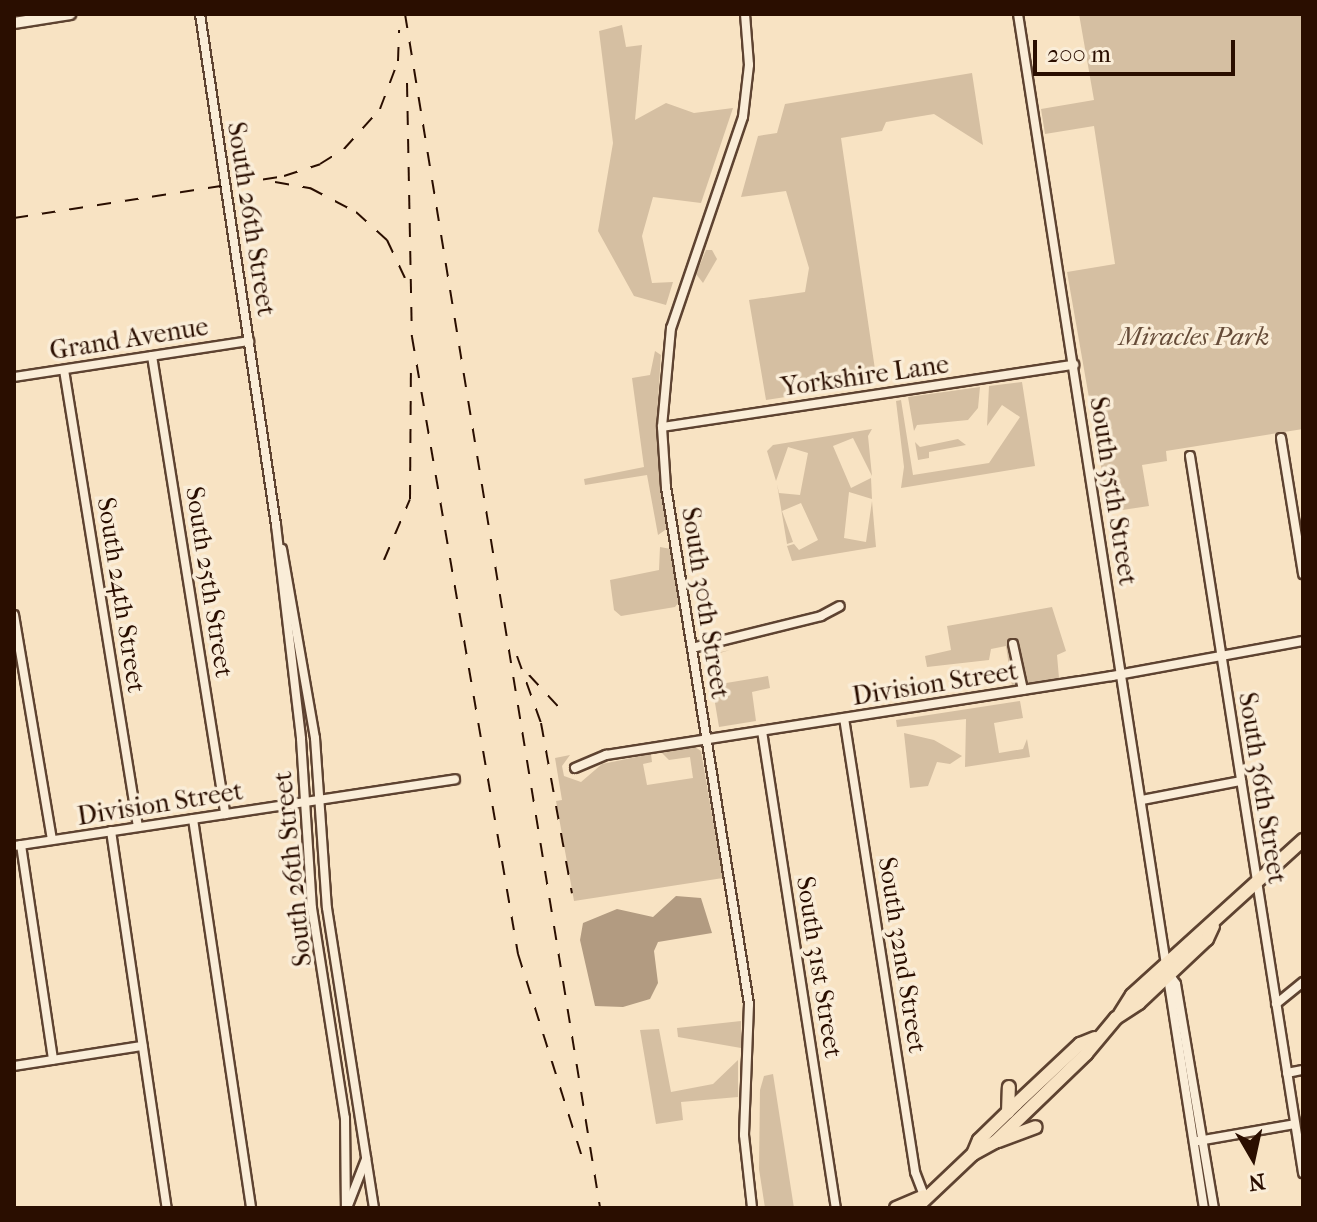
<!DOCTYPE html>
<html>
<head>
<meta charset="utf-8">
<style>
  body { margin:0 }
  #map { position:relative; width:1317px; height:1222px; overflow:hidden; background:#f8e3c3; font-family:"IM FELL French Canon",serif }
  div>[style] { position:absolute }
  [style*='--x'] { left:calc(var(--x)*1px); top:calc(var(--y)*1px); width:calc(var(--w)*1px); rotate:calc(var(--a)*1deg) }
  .green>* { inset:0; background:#d5bfa2 }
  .water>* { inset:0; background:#b29b81 }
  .roads { filter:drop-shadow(2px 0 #5e4331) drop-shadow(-2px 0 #5e4331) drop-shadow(0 2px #5e4331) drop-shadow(0 -2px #5e4331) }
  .minor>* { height:8px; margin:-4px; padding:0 4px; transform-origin:4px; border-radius:4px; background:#faedd8 }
  .tertiary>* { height:10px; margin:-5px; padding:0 5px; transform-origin:5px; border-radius:5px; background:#faedd8 }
  .primary>* { height:12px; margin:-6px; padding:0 6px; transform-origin:6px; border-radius:6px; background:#f8e3c3 }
  .rail>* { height:2px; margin-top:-1px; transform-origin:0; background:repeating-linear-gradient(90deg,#2a0e00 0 14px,transparent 0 28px) }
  span { translate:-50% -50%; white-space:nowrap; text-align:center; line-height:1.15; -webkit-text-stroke:7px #faedd8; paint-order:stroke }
  .street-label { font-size:26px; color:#2a0e00 }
  .park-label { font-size:26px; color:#664c39; font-style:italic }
  .frame { position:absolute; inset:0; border:16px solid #2a0e00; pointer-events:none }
  .north { position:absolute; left:1213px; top:1118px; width:80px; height:80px; -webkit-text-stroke:6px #faedd8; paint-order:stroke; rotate:171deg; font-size:22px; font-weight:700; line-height:32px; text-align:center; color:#2a0e00 }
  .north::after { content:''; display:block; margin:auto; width:28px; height:36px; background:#2a0e00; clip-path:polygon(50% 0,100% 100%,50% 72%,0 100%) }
  .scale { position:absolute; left:1033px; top:40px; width:202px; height:36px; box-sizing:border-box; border:4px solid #2a0e00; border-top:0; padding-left:10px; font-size:24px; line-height:28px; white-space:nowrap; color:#2a0e00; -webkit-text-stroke:6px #faedd8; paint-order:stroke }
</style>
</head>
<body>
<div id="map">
  <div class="green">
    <div style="clip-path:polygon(1079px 14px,1303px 14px,1303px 429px,1166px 451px,1167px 461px,1142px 465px,1149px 506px,1109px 512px,1067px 272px,1115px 264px,1094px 126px,1045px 134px,1041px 109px,1094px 100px)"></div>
    <div style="clip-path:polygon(622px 25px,626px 47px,642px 45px,635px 120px,666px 103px,694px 113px,733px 108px,701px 203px,653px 197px,642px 236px,652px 283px,673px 282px,666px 305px,634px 296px,598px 231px,613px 143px,599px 31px)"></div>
    <div style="clip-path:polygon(972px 73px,983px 145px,934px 114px,886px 122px,882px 131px,841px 138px,877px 383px,766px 400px,749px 300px,805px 292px,809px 268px,786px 191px,741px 197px,758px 136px,777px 133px,785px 104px)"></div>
    <div style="clip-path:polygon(706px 250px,712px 250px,717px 259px,703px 283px,696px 274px)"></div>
    <div style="clip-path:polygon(655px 351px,661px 355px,657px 413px,668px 528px,658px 535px,647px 475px,585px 485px,584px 479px,644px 467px,632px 378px,650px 375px)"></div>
    <div style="clip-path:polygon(1022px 382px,1035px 466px,901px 488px,904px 467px,896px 401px,901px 400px,913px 475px,989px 463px,1020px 417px,1002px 405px,987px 426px,989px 386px)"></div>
    <div style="clip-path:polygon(980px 387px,978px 408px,968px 420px,917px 425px,914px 431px,908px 397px)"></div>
    <div style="clip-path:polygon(872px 429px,868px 436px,872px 476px,853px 438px,833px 446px,851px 488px,871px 478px,872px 499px,849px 492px,844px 538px,866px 542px,872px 501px,876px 547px,792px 561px,787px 546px,794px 544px,799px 550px,818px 540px,801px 503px,782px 511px,793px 542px,787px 544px,777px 484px,779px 493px,800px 495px,808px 453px,788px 447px,776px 481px,767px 451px,773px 445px)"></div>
    <div style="clip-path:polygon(958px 439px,966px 445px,929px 452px,929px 458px,918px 460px,915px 442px,920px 447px)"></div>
    <div style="clip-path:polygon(660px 547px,671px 549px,680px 601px,675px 607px,621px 616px,614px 610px,610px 580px,659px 570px)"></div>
    <div style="clip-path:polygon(1052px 607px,1066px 651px,1057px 655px,1059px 678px,1012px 686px,1006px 646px,991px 649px,989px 660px,927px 667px,925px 656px,951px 650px,947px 626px)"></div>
    <div style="clip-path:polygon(730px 650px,710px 656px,714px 685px,768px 676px,770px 688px,752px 692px,756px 721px,719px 727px,707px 655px)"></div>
    <div style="clip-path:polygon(1020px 701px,1023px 718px,994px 723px,999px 753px,1023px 749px,1027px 739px,1030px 757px,965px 767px,966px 719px,897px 727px,896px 720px)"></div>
    <div style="clip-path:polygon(904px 733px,934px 740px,962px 756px,950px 764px,937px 762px,928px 786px,910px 788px)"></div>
    <div style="clip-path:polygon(695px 747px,701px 751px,723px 878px,574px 901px,556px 801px,562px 800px,555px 758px,570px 755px,562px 766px,564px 776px,581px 782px,602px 764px,651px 754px,652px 762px,643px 764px,647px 785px,693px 778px,690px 757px,669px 760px,662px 753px)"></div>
    <div style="clip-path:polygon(741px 1021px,741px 1048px,678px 1037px,677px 1028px)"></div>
    <div style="clip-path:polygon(659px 1029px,671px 1092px,713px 1084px,738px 1060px,738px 1097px,681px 1102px,683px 1120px,656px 1124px,640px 1030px)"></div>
    <div style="clip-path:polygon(773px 1074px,794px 1208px,765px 1208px,759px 1169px,760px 1090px,764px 1076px)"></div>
  </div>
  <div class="water">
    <div style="clip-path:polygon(676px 896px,701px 898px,712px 933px,658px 942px,654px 951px,658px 983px,650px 999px,623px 1007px,595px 1006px,580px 940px,583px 923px,617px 909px,653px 917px)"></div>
  </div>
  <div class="roads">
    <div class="minor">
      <div style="--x:200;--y:14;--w:517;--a:81.54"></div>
      <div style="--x:276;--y:525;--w:215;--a:83.3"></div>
      <div style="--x:301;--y:739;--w:169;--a:86.3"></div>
      <div style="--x:312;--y:908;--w:213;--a:81.1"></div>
      <div style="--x:345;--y:1118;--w:90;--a:89.4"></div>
      <div style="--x:745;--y:14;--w:51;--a:85.5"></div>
      <div style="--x:749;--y:65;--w:52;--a:96.6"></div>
      <div style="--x:743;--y:117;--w:223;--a:108.8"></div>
      <div style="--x:671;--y:328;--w:99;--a:95.2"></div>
      <div style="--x:662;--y:427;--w:60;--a:86.2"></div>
      <div style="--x:666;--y:487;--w:524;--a:80.88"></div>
      <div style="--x:749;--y:1004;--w:131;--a:92.2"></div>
      <div style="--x:744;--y:1135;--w:73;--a:83.7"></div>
      <div style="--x:1018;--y:14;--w:1208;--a:81.15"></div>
      <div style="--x:152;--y:356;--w:464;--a:80.9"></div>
      <div style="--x:64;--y:370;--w:463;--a:80.8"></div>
      <div style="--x:14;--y:377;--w:238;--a:-8.7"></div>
      <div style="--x:662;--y:427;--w:417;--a:-8.6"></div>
      <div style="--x:1281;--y:438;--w:138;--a:80.8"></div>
      <div style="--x:1190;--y:456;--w:726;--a:81.04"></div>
      <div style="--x:282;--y:549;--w:192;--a:80.1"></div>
      <div style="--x:315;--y:738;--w:170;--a:86"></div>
      <div style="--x:327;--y:908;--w:304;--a:81.1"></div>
      <div style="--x:14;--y:615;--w:228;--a:80.4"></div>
      <div style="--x:1013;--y:644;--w:47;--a:77.7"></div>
      <div style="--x:692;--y:648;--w:133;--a:-13.9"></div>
      <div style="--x:821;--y:616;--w:21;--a:-28"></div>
      <div style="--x:844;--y:718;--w:460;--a:81.1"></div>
      <div style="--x:915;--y:1172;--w:26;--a:69"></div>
      <div style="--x:762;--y:731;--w:483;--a:81.2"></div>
      <div style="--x:575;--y:768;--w:34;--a:-23"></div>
      <div style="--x:606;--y:755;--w:512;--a:-8.87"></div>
      <div style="--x:1112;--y:676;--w:194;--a:-10.4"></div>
      <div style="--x:1142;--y:800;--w:101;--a:-10.9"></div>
      <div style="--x:193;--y:819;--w:393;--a:81.5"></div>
      <div style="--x:111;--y:831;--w:381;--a:81.6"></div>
      <div style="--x:21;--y:845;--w:217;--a:81.5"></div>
      <div style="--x:14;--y:846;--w:446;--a:-8.6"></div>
      <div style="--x:1169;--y:974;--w:12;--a:55"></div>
      <div style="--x:1176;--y:984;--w:227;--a:80.4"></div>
      <div style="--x:1276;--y:1004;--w:35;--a:-39"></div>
      <div style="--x:14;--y:1066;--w:130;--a:-8.9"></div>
      <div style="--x:1287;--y:1073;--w:16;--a:-11"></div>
      <div style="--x:1198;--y:1141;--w:98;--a:-9.9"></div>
      <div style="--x:347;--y:1208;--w:53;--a:-68.8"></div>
    </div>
    <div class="tertiary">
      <div style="--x:14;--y:23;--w:57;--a:-9.1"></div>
    </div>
    <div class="primary">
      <div style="--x:1120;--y:1014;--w:22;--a:-58"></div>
      <div style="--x:1132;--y:995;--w:231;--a:-42.2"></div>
      <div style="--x:1008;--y:1112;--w:25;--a:-88"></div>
      <div style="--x:998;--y:1141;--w:40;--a:-20.2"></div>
      <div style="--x:973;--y:1154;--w:15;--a:-67"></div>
      <div style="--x:979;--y:1140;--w:52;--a:-44.2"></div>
      <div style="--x:1016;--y:1104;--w:88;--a:-43.2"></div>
      <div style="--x:1080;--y:1044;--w:16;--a:-22"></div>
      <div style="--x:896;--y:1208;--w:30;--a:-23"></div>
      <div style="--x:916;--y:1208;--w:79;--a:-43.5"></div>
      <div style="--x:973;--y:1154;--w:25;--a:-29"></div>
      <div style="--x:995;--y:1142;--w:127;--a:-44"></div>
      <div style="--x:1086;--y:1054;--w:47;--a:-50.2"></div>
      <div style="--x:1116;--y:1018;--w:27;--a:-33"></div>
      <div style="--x:1139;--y:1003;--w:93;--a:-43.3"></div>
      <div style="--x:1207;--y:939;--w:14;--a:-65"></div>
    </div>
  </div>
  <div class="rail">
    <div style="--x:405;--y:14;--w:1210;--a:80.72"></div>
    <div style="--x:407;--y:83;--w:254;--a:88.9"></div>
    <div style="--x:412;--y:337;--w:626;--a:80.25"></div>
    <div style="--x:518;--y:954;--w:216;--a:72.5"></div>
    <div style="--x:275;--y:182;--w:36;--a:10"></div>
    <div style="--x:310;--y:188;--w:52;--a:27.6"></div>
    <div style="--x:356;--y:212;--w:42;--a:42.1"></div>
    <div style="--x:387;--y:240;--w:42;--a:64.7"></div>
    <div style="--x:14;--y:218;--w:273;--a:-8.8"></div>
    <div style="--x:284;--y:176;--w:38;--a:-18"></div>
    <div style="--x:320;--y:164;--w:28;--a:-32"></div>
    <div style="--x:344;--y:149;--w:54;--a:-48"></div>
    <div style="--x:380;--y:109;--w:51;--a:-69.4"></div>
    <div style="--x:398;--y:61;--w:31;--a:-88"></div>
    <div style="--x:384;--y:560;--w:66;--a:-66.9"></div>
    <div style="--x:410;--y:499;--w:134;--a:-89.6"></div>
    <div style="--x:517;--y:656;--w:71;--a:70.3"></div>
    <div style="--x:541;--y:723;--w:173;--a:79.7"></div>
    <div style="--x:529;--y:675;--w:56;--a:47.2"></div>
  </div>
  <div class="street-label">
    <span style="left:251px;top:219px;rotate:81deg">South 26th Street</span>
    <span style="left:129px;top:339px;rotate:-9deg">Grand Avenue</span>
    <span style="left:865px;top:376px;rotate:-8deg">Yorkshire Lane</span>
    <span style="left:1113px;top:491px;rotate:81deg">South 35th Street</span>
    <span style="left:209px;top:582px;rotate:81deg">South 25th Street</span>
    <span style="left:121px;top:595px;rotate:81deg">South 24th Street</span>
    <span style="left:705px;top:603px;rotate:81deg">South 30th Street</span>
    <span style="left:935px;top:684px;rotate:-9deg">Division Street</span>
    <span style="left:1262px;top:788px;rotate:81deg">South 36th Street</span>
    <span style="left:160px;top:804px;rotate:-9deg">Division Street</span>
    <span style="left:293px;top:869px;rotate:-96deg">South 26th Street</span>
    <span style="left:902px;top:955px;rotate:81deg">South 32nd Street</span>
    <span style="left:819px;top:967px;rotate:81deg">South 31st Street</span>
  </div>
  <div class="park-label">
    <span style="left:1194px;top:337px">Miracles Park</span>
  </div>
  <div class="frame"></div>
  <div class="north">N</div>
  <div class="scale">200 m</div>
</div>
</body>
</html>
